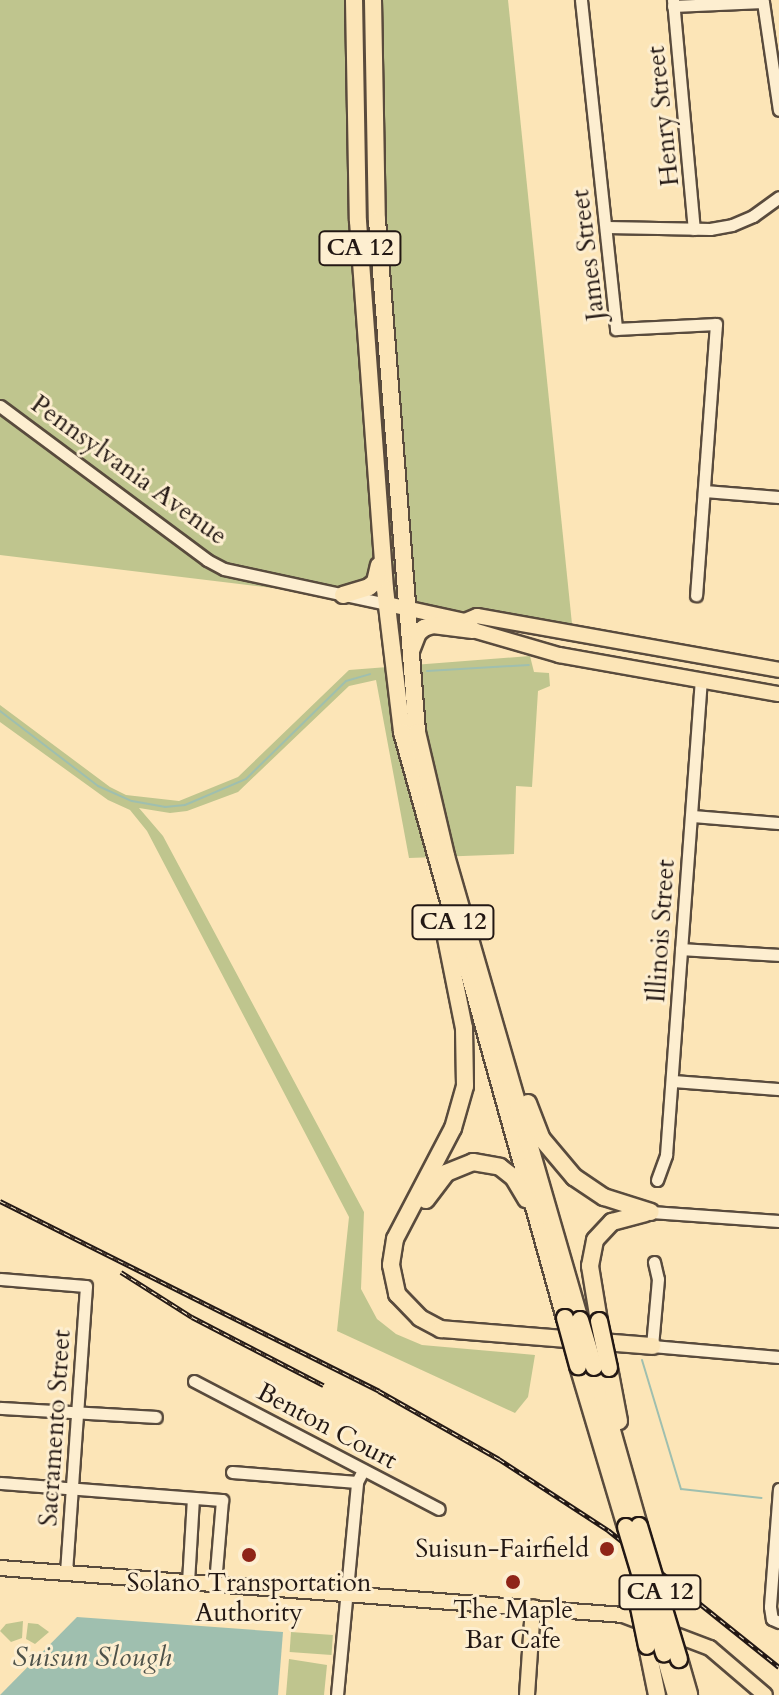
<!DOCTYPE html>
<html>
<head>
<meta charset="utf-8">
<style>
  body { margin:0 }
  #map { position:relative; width:779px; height:1695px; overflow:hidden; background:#fce5b7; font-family:Cardo,serif }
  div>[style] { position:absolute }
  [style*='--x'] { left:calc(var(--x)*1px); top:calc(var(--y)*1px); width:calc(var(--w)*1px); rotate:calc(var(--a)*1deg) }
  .green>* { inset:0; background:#bfc58e; transform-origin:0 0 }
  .water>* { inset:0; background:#9fbfaf }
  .stream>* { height:2px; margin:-1px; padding:0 1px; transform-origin:1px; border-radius:1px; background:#9fbfaf }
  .roads { filter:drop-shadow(2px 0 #594b3d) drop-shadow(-2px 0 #594b3d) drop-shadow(0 2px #594b3d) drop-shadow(0 -2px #594b3d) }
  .minor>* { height:11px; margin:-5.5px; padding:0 5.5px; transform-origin:5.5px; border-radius:5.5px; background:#fdeed0 }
  .major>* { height:14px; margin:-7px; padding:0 7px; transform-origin:7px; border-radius:7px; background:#fce5b7 }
  .highway>* { height:16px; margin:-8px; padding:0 8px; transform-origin:8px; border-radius:8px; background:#fce5b7 }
  .rail>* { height:5px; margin-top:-2.5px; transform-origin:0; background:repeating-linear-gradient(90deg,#fdeed0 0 6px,#231814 0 12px); box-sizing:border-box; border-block:2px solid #231814 }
  .bridges { filter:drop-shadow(2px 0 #231814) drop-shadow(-2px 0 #231814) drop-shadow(0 2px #231814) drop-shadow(0 -2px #231814) }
  .highway-bridge>* { height:16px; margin:-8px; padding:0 8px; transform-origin:8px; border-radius:8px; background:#fce5b7 }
  .dots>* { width:22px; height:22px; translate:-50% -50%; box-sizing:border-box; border:4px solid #fdeed0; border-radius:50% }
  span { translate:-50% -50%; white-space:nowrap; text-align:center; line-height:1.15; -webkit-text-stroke:6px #fdeed0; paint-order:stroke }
  .shield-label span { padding:2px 6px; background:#fdeed0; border:2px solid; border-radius:6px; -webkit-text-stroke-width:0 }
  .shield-label { font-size:24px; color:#231814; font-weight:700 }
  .street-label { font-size:26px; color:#231814 }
  .poi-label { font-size:26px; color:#231814 }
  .right { translate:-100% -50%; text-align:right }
  .water-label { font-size:28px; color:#4e524a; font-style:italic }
</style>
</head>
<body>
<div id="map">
  <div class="green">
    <div style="clip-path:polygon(0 0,508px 0,572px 624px,0 555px)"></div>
    <div style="clip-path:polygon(530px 656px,534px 672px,549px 673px,550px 686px,538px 691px,532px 787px,516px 786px,514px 854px,409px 858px,376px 680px,349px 686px,238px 792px,187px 811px,170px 813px,139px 808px,163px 836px,364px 1212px,361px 1289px,377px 1319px,396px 1334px,422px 1345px,535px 1355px,528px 1397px,515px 1413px,337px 1331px,349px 1217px,147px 831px,130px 810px,108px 800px,0 722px,0 705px,110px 787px,126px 795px,179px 801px,238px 777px,349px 670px)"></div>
    <div style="clip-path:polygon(23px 1621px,22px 1638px,11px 1642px,0 1631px,6px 1624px)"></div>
    <div style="clip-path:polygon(28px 1623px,38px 1624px,49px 1632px,35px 1644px,26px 1639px)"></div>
    <div style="left:291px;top:1632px;width:42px;height:20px;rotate:4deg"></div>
    <div style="clip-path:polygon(289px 1659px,327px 1665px,324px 1695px,286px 1695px)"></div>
  </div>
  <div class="water">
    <div style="clip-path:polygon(77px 1617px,283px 1632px,278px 1695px,0 1695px)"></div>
  </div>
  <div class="stream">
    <div style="--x:427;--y:671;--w:102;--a:-3.4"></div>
    <div style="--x:0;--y:711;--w:123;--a:37.4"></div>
    <div style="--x:98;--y:786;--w:37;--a:24"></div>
    <div style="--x:132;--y:801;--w:34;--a:10"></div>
    <div style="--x:165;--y:807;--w:20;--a:-6"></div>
    <div style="--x:185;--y:805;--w:66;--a:-23.1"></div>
    <div style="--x:246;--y:779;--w:140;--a:-44.4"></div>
    <div style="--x:346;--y:681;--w:25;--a:-16"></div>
    <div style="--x:642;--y:1360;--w:135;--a:73.2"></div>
    <div style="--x:681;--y:1489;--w:81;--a:6.3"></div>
  </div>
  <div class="roads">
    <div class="minor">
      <div style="--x:581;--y:0;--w:331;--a:83.9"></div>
      <div style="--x:616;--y:329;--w:100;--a:-2.9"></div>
      <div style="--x:716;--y:324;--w:272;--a:94.2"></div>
      <div style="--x:673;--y:0;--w:230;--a:84.8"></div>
      <div style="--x:673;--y:6;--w:90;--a:-2.5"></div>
      <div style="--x:763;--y:2;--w:109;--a:81.6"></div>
      <div style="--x:607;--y:227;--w:103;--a:1.1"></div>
      <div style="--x:710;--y:229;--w:22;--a:-10"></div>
      <div style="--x:732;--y:225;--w:23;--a:-23"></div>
      <div style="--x:753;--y:216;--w:32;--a:-36"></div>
      <div style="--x:0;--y:406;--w:258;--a:36.6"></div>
      <div style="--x:207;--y:560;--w:19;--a:28"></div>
      <div style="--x:224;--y:569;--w:167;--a:12.1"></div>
      <div style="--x:704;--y:491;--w:75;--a:4.6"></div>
      <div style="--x:692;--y:816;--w:87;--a:4.6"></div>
      <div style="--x:681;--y:949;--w:98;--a:3.5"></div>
      <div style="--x:672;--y:1081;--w:107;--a:4.3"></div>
      <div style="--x:657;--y:1180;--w:27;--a:-70"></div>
      <div style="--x:666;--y:1155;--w:473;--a:-85.8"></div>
      <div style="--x:651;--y:1212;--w:128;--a:4"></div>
      <div style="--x:654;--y:1262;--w:17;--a:77"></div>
      <div style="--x:658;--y:1279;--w:67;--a:95.1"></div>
      <div style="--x:652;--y:1346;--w:127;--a:5"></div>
      <div style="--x:0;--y:1279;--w:86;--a:4.7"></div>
      <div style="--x:86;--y:1286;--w:288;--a:94"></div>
      <div style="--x:194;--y:1381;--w:276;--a:27.6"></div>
      <div style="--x:0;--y:1408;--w:156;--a:3.3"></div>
      <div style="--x:232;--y:1472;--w:125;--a:4.6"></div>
      <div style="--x:0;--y:1483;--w:223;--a:4.4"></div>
      <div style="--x:222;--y:1500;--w:84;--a:94.8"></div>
      <div style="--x:779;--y:1489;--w:118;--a:94.4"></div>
      <div style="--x:770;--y:1607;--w:12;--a:81"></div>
      <div style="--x:772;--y:1619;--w:8;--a:23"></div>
      <div style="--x:188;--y:1582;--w:84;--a:-86.6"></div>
      <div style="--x:337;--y:1695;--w:214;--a:-84.6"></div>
      <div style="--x:357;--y:1482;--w:13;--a:-63"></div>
    </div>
    <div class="major">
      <div style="--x:387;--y:604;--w:80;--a:12.3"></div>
      <div style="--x:465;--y:621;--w:13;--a:-23"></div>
      <div style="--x:477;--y:616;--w:307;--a:10.1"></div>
      <div style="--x:468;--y:624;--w:8;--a:50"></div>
      <div style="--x:473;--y:630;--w:90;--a:16.2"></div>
      <div style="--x:559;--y:655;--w:223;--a:10.1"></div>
      <div style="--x:0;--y:1568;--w:625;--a:4.31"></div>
      <div style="--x:623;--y:1615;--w:93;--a:20.8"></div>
      <div style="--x:710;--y:1648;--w:72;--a:40.5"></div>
      <div style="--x:527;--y:1695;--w:88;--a:-86.1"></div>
    </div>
    <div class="highway">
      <div style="--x:354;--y:0;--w:221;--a:89"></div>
      <div style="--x:358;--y:221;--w:369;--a:85.8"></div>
      <div style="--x:385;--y:589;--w:144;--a:83.2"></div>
      <div style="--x:402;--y:732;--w:608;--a:74.46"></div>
      <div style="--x:373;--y:0;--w:220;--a:89"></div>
      <div style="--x:377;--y:220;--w:514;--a:85.53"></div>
      <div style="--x:417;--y:732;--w:127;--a:76.8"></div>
      <div style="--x:446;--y:856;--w:483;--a:73.9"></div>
      <div style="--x:343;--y:595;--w:27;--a:-17"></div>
      <div style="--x:369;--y:587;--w:8;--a:-40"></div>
      <div style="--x:375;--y:582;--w:17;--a:-77"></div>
      <div style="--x:411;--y:651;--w:19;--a:-69"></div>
      <div style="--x:418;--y:633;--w:8;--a:-40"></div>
      <div style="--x:424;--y:628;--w:9;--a:-18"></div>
      <div style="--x:433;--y:625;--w:40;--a:7.1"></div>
      <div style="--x:442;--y:918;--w:112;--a:78.7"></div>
      <div style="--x:464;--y:1028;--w:58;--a:89"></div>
      <div style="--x:465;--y:1086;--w:44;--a:105.9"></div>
      <div style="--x:453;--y:1128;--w:125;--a:117.6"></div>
      <div style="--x:395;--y:1239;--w:26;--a:99"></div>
      <div style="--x:391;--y:1265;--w:30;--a:78"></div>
      <div style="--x:397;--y:1294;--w:33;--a:46"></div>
      <div style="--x:420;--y:1318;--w:24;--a:28"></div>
      <div style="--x:441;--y:1329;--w:212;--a:4.6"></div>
      <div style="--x:528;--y:1103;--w:39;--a:69"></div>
      <div style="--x:542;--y:1139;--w:50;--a:49.9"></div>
      <div style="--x:574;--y:1177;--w:36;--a:34"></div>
      <div style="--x:604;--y:1197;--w:49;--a:17.7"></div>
      <div style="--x:426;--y:1200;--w:34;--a:-53"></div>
      <div style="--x:446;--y:1173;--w:29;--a:-22"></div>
      <div style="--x:473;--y:1162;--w:27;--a:10"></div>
      <div style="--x:500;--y:1167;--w:16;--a:38"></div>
      <div style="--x:513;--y:1177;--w:26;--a:59"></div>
      <div style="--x:599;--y:1321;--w:56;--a:-99.3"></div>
      <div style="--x:590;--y:1266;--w:26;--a:-79"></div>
      <div style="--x:595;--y:1240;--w:25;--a:-47"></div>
      <div style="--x:612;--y:1222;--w:34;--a:-15"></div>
      <div style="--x:578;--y:1366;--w:168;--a:73.4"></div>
      <div style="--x:594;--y:1367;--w:165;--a:74.2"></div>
      <div style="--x:609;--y:1368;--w:54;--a:79.3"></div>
      <div style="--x:647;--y:1646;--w:50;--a:78.5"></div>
      <div style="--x:664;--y:1653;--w:44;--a:74.1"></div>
      <div style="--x:679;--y:1659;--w:37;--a:74"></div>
    </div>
  </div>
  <div class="rail">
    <div style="--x:0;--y:1201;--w:424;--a:26.6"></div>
    <div style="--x:379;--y:1391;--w:138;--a:29.5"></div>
    <div style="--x:499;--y:1459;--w:130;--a:33.1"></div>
    <div style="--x:608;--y:1530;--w:219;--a:38.7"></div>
    <div style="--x:121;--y:1272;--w:84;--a:32.4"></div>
    <div style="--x:192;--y:1317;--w:148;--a:27.4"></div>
  </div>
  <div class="bridges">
    <div class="highway-bridge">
      <div style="--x:565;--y:1318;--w:50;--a:74.8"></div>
      <div style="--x:580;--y:1320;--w:49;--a:73.4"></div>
      <div style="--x:599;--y:1321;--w:48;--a:78"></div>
      <div style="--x:639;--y:1526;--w:139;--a:73.3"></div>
      <div style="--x:626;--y:1527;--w:132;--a:73.2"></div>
      <div style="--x:635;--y:1588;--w:59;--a:78.3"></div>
    </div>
  </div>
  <div class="dots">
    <div style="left:607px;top:1549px;background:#8f2418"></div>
    <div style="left:249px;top:1555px;background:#8f2418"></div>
    <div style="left:513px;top:1582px;background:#8f2418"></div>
  </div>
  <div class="shield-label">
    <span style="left:360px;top:248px">CA 12</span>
    <span style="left:453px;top:922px">CA 12</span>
    <span style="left:660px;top:1592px">CA 12</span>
  </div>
  <div class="street-label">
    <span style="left:663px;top:116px;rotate:-96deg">Henry Street</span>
    <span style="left:588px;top:255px;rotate:-97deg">James Street</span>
    <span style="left:129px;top:470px;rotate:36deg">Pennsylvania Avenue</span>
    <span style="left:661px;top:931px;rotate:-86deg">Illinois Street</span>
    <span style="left:327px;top:1426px;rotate:28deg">Benton Court</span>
    <span style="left:55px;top:1428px;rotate:-86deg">Sacramento Street</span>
  </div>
  <div class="poi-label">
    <span class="right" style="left:589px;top:1549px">Suisun-Fairfield</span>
    <span style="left:249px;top:1598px">Solano Transportation<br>Authority</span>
    <span style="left:513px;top:1625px">The Maple<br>Bar Cafe</span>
  </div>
  <div class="water-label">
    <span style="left:92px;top:1657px">Suisun Slough</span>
  </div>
</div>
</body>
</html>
